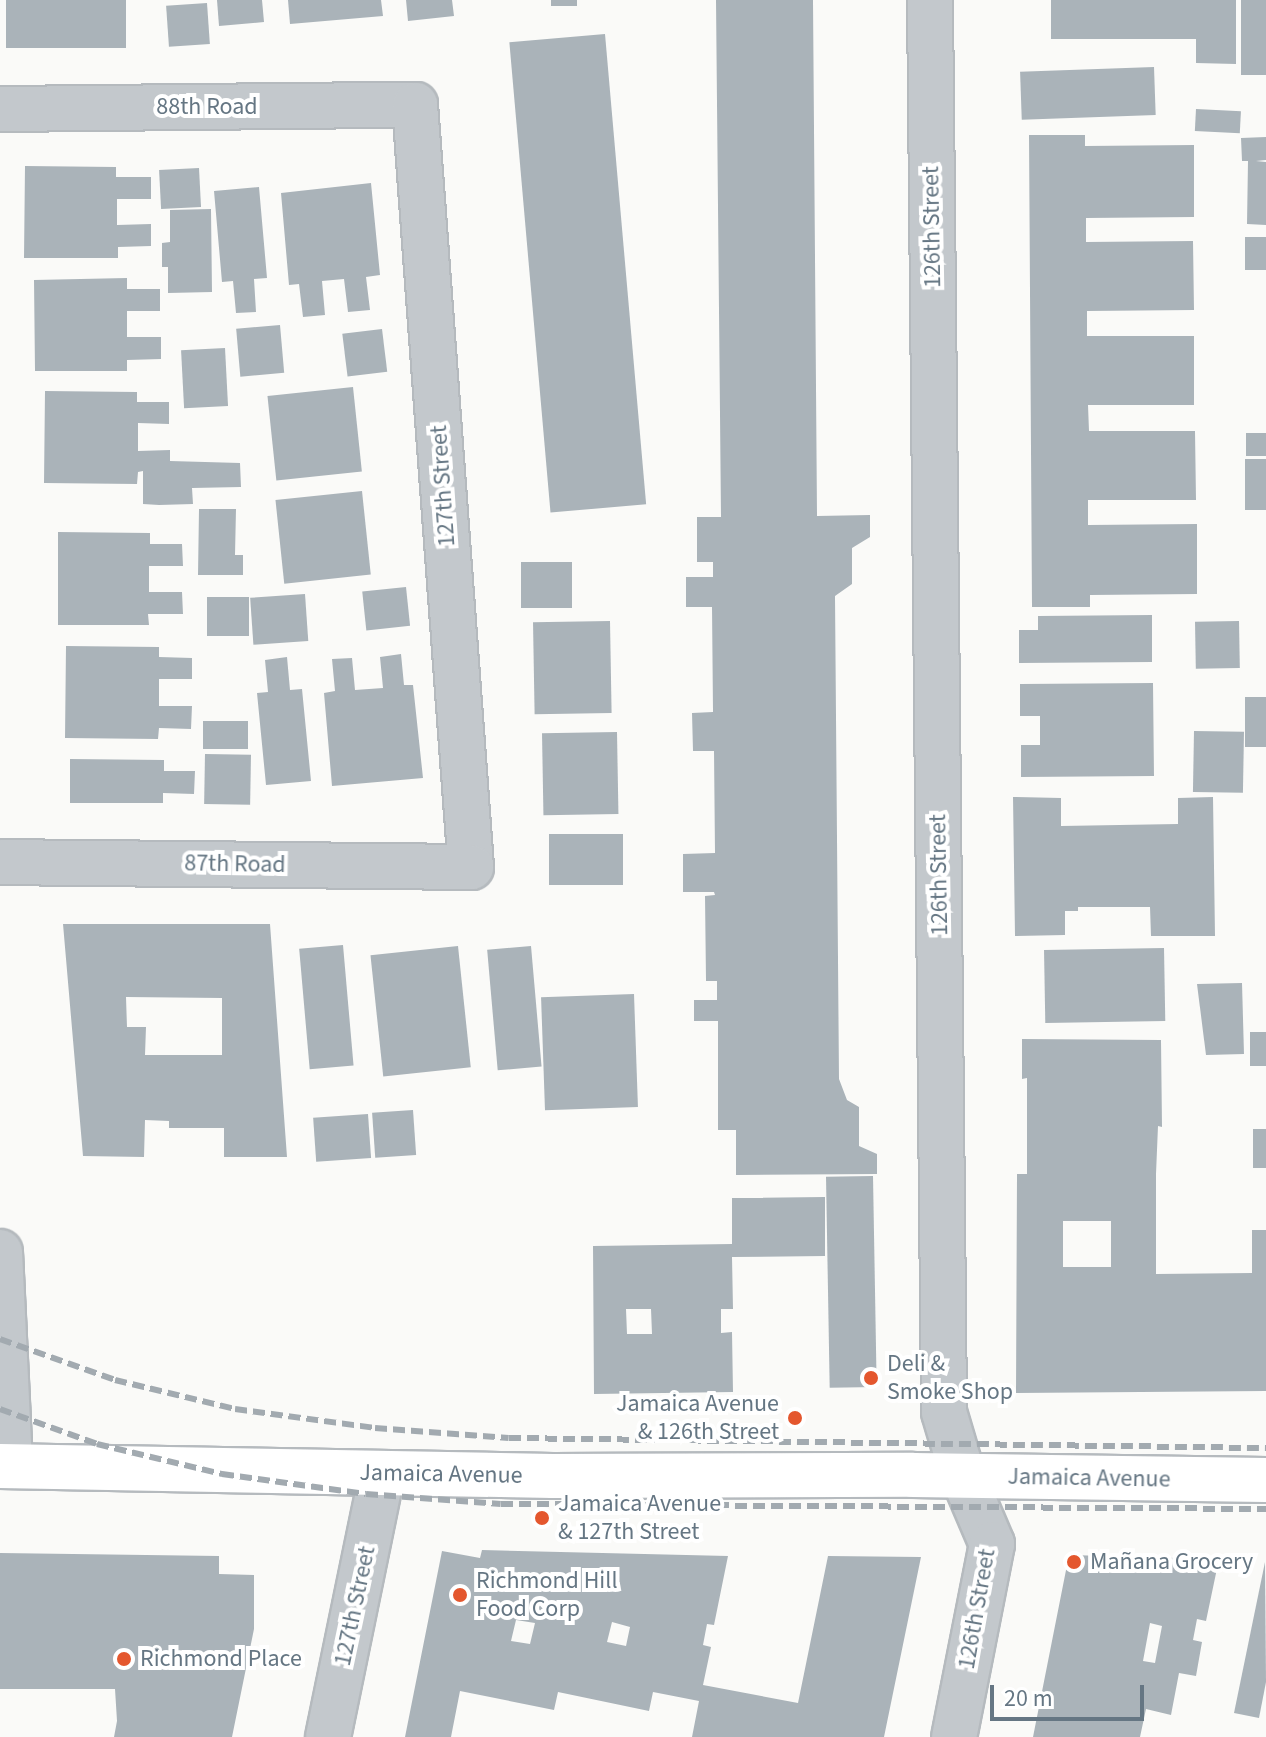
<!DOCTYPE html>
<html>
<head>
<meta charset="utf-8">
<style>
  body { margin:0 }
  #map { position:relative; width:1266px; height:1737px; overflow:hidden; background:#fafaf8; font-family:"Source Sans 3",sans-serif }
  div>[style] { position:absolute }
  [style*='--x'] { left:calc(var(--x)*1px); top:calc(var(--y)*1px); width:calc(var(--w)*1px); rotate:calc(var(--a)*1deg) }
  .building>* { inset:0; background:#aab3b9; transform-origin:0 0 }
  .roads { filter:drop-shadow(2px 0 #b5babe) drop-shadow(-2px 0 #b5babe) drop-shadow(0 2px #b5babe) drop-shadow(0 -2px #b5babe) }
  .minor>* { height:44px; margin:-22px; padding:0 22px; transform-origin:22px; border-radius:22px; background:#c3c8cc }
  .major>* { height:44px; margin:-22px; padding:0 22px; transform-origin:22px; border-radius:22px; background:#fff }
  .rail>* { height:6px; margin-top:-3px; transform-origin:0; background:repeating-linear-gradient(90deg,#a2aab0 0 12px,transparent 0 18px) }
  .dots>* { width:22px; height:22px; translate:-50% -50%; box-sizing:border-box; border:4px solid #fff; border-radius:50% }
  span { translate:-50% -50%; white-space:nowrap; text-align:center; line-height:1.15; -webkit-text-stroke:8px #fff; paint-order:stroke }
  .street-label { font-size:24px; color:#657683 }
  .poi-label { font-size:24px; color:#657683 }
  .left { translate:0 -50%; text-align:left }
  .right { translate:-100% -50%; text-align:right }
  .scale { position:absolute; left:990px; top:1685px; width:154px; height:36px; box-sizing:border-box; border:4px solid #657683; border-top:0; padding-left:10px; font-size:24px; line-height:28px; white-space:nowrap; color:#657683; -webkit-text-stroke:6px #fff; paint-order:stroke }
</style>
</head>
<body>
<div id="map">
  <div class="building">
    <div style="left:6px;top:0;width:120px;height:48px"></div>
    <div style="clip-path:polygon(217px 0,262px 0,264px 22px,219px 26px)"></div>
    <div style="clip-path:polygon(288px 0,381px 0,383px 16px,290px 24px)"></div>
    <div style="clip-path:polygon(406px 0,452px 0,454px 16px,408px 21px)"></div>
    <div style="left:551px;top:0;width:26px;height:6px"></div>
    <div style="clip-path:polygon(716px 0,813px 0,817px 516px,870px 515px,870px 537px,852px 548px,852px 584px,835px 596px,839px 1079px,847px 1100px,859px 1107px,859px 1146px,877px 1154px,877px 1174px,736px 1175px,736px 1130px,718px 1130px,718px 1021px,694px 1021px,694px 1000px,717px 1000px,717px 981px,706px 981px,705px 896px,715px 895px,714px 892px,683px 892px,683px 854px,715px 853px,714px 751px,693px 751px,692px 713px,713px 712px,712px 607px,686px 607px,686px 577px,713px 577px,713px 562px,697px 562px,697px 517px,721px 517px)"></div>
    <div style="clip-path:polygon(1051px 0,1236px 0,1236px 64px,1196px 63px,1196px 39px,1051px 39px)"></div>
    <div style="left:1241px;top:0;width:25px;height:75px"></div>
    <div style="left:207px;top:3px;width:41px;height:41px;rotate:86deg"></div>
    <div style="left:605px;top:34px;width:472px;height:96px;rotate:85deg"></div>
    <div style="left:1154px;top:67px;width:48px;height:134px;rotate:88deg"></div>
    <div style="left:1196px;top:109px;width:45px;height:22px;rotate:3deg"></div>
    <div style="clip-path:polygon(1029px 135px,1085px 135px,1085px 146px,1194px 145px,1194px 217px,1086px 218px,1086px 242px,1193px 241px,1194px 310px,1087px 311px,1087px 336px,1194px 336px,1194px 405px,1088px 405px,1089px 431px,1195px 431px,1196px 500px,1088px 500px,1088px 525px,1197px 524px,1197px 594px,1090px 595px,1090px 607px,1032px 607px)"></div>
    <div style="clip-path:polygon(1266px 137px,1266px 160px,1256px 161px,1266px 162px,1266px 225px,1247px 224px,1248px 161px,1242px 161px,1241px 138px)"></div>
    <div style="clip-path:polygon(25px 166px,116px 167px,116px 177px,151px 177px,151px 199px,117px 199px,117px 225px,151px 224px,151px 246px,118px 247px,118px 258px,24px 258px)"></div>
    <div style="left:199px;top:168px;width:39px;height:40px;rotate:87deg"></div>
    <div style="clip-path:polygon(371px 183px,380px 275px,366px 277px,370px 310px,348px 312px,344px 279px,322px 281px,325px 315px,303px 317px,299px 284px,289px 285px,281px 193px)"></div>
    <div style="clip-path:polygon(259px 187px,267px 278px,254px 279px,256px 312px,236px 313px,233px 281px,222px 282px,214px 191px)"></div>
    <div style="clip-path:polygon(211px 209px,212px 292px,168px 293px,168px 267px,162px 267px,162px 243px,170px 242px,170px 210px)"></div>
    <div style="left:1245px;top:237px;width:21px;height:33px"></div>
    <div style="clip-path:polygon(127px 278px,127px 289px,160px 289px,160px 311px,127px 311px,127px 337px,161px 337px,161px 359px,127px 360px,127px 371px,35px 371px,34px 280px)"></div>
    <div style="left:280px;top:325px;width:48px;height:44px;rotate:85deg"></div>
    <div style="left:382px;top:329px;width:43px;height:40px;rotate:83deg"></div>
    <div style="left:225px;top:348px;width:58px;height:44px;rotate:87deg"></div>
    <div style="left:353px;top:387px;width:85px;height:86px;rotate:84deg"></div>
    <div style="clip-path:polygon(45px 391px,137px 392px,137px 402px,169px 402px,169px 424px,138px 423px,138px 451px,170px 450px,170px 461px,240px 463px,241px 487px,192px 488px,193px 504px,159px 505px,143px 504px,143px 471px,138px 472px,137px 484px,44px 483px)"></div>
    <div style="left:1246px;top:433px;width:20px;height:23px"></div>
    <div style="left:1266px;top:459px;width:51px;height:21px;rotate:90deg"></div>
    <div style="left:362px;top:491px;width:84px;height:87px;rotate:84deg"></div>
    <div style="clip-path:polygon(199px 509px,236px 509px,235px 555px,243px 555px,243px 575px,198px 575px)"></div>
    <div style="clip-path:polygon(58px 532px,150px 533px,150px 544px,182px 544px,183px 566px,149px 566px,149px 592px,182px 592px,183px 614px,148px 614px,149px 625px,58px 625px)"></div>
    <div style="left:521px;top:562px;width:51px;height:46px"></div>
    <div style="left:406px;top:587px;width:39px;height:44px;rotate:84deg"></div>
    <div style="left:305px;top:594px;width:47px;height:55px;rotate:86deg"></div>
    <div style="left:207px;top:597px;width:42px;height:39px"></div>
    <div style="clip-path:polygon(1152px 615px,1152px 662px,1019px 663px,1019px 630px,1038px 630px,1038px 616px)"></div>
    <div style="left:610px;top:621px;width:92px;height:77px;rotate:89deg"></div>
    <div style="left:1239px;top:621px;width:47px;height:44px;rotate:89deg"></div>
    <div style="clip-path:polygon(66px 646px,159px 647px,159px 657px,192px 658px,192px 679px,159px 679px,159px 706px,192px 706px,191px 729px,159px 728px,158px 739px,65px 738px)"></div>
    <div style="clip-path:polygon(401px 654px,404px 685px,413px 685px,423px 778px,332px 786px,324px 693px,335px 691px,332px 659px,352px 658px,355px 690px,383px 688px,380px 657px)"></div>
    <div style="clip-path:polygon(287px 657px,290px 690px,302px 689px,311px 781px,266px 785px,257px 693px,268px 692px,265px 660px)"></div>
    <div style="clip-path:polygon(1153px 683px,1154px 776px,1021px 777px,1021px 745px,1040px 745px,1040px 716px,1020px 716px,1020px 684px)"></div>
    <div style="left:1245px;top:697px;width:21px;height:50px"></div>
    <div style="left:248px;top:721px;width:28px;height:45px;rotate:90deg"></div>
    <div style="left:1194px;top:731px;width:50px;height:61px;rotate:1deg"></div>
    <div style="left:617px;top:732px;width:82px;height:75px;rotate:89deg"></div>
    <div style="left:205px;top:754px;width:46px;height:50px;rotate:1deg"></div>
    <div style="clip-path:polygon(70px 759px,164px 760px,164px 771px,195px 771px,194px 794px,163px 793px,163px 803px,70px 803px)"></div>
    <div style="clip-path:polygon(1013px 797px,1061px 798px,1061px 826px,1178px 824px,1178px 798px,1213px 797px,1215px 936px,1151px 936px,1150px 907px,1078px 907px,1078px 911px,1065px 911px,1065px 935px,1015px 936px)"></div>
    <div style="left:549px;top:834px;width:74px;height:51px"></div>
    <div style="clip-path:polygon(evenodd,63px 924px,270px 924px,287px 1157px,224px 1157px,224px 1128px,169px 1128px,169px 1121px,145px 1120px,144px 1157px,83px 1156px,63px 924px,126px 997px,222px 998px,222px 1055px,145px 1055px,146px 1027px,127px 1027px,126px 997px)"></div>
    <div style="left:343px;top:945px;width:121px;height:44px;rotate:85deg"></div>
    <div style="left:458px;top:946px;width:122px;height:88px;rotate:84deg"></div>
    <div style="left:531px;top:946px;width:121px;height:44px;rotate:85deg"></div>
    <div style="left:1164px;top:948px;width:73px;height:120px;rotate:89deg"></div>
    <div style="clip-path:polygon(1242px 983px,1244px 1054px,1206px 1055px,1197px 984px)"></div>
    <div style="left:634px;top:994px;width:113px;height:93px;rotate:88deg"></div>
    <div style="left:1250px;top:1032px;width:16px;height:34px"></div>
    <div style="clip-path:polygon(evenodd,1022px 1039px,1161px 1040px,1162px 1127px,1158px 1126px,1156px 1174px,1156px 1274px,1252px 1273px,1252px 1230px,1266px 1230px,1266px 1391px,1016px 1393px,1017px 1174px,1027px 1174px,1027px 1078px,1022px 1079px,1022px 1039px,1063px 1221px,1111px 1221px,1111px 1267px,1063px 1267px,1063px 1221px)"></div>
    <div style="left:413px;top:1110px;width:45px;height:41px;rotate:86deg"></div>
    <div style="left:368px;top:1114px;width:44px;height:55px;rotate:86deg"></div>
    <div style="left:1253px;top:1129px;width:13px;height:39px"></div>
    <div style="left:873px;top:1176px;width:211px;height:47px;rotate:89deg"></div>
    <div style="clip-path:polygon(evenodd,825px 1197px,825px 1256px,732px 1257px,733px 1309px,721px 1309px,721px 1333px,732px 1332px,733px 1392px,594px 1394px,593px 1246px,732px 1244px,732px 1198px,825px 1197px,626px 1309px,651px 1309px,652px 1334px,627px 1334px,626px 1309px)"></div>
    <div style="clip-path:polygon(evenodd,482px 1550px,728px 1556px,714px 1625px,707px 1624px,703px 1645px,711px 1647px,703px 1685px,798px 1703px,828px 1556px,921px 1557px,884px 1737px,692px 1737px,699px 1701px,653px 1692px,649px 1711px,558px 1692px,554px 1710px,460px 1691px,451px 1737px,405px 1737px,442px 1551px,480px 1558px,482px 1550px,516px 1620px,535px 1623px,530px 1644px,511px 1641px,516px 1620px,482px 1550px,612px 1622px,630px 1627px,626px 1646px,607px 1642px,612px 1622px)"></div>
    <div style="clip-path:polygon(0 1553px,219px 1556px,219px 1574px,254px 1575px,254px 1629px,232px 1737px,114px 1737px,117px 1721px,115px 1689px,0 1689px)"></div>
    <div style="clip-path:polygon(evenodd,1069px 1555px,1219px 1559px,1206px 1621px,1197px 1619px,1193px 1640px,1202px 1642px,1196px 1676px,1179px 1673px,1171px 1715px,1146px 1709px,1140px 1737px,1033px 1737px,1069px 1555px,1150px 1623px,1162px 1626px,1155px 1663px,1143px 1661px,1150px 1623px)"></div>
    <div style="clip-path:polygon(1265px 1562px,1266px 1682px,1259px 1718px,1234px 1713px)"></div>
  </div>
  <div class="roads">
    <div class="minor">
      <div style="--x:930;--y:0;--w:1412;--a:89.43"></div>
      <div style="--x:944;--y:1412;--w:67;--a:73.5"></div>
      <div style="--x:963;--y:1476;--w:74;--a:66.9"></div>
      <div style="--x:992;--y:1544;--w:197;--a:101.1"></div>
      <div style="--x:0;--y:109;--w:415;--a:-0.6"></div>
      <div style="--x:415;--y:105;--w:764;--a:85.8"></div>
      <div style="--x:471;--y:867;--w:471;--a:-179.4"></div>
      <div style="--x:0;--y:1252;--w:214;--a:87.3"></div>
      <div style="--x:328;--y:1737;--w:268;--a:-78.4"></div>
    </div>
    <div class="major">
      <div style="--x:0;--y:1466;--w:553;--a:1.04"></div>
      <div style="--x:553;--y:1476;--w:360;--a:-0.2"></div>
      <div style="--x:913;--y:1475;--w:353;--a:0.8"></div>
    </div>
  </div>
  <div class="rail">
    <div style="--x:0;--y:1339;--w:122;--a:19.6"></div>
    <div style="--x:115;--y:1380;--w:123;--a:13.6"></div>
    <div style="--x:235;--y:1409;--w:141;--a:7.7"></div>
    <div style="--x:375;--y:1428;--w:134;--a:4.3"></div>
    <div style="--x:509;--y:1438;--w:757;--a:0.76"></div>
    <div style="--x:0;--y:1409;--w:103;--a:19.8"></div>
    <div style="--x:97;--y:1444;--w:129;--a:13.5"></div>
    <div style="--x:222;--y:1474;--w:145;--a:7.9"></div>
    <div style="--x:366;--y:1494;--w:135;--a:4.2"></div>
    <div style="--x:501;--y:1504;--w:765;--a:0.37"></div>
  </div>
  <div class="dots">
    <div style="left:871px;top:1378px;background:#e4572e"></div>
    <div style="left:795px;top:1418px;background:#e4572e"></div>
    <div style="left:542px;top:1518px;background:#e4572e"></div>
    <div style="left:1074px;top:1562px;background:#e4572e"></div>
    <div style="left:460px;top:1595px;background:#e4572e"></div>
    <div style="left:124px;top:1659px;background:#e4572e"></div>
  </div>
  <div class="street-label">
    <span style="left:207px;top:107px">88th Road</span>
    <span style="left:932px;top:227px;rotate:-91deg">126th Street</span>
    <span style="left:443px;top:486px;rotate:-94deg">127th Street</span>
    <span style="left:235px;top:864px;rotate:1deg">87th Road</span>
    <span style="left:939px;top:875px;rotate:-91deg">126th Street</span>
    <span style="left:441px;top:1474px;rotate:1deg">Jamaica Avenue</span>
    <span style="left:1089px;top:1478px;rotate:1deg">Jamaica Avenue</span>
    <span style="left:355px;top:1606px;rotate:-78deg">127th Street</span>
    <span style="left:977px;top:1609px;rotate:-80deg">126th Street</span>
  </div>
  <div class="poi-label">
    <span class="left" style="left:887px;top:1378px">Deli &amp;<br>Smoke Shop</span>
    <span class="right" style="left:779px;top:1418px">Jamaica Avenue<br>&amp; 126th Street</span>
    <span class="left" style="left:558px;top:1518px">Jamaica Avenue<br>&amp; 127th Street</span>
    <span class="left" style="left:1090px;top:1562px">Mañana Grocery</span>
    <span class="left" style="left:476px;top:1595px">Richmond Hill<br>Food Corp</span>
    <span class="left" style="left:140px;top:1659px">Richmond Place</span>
  </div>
  <div class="scale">20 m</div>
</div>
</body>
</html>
